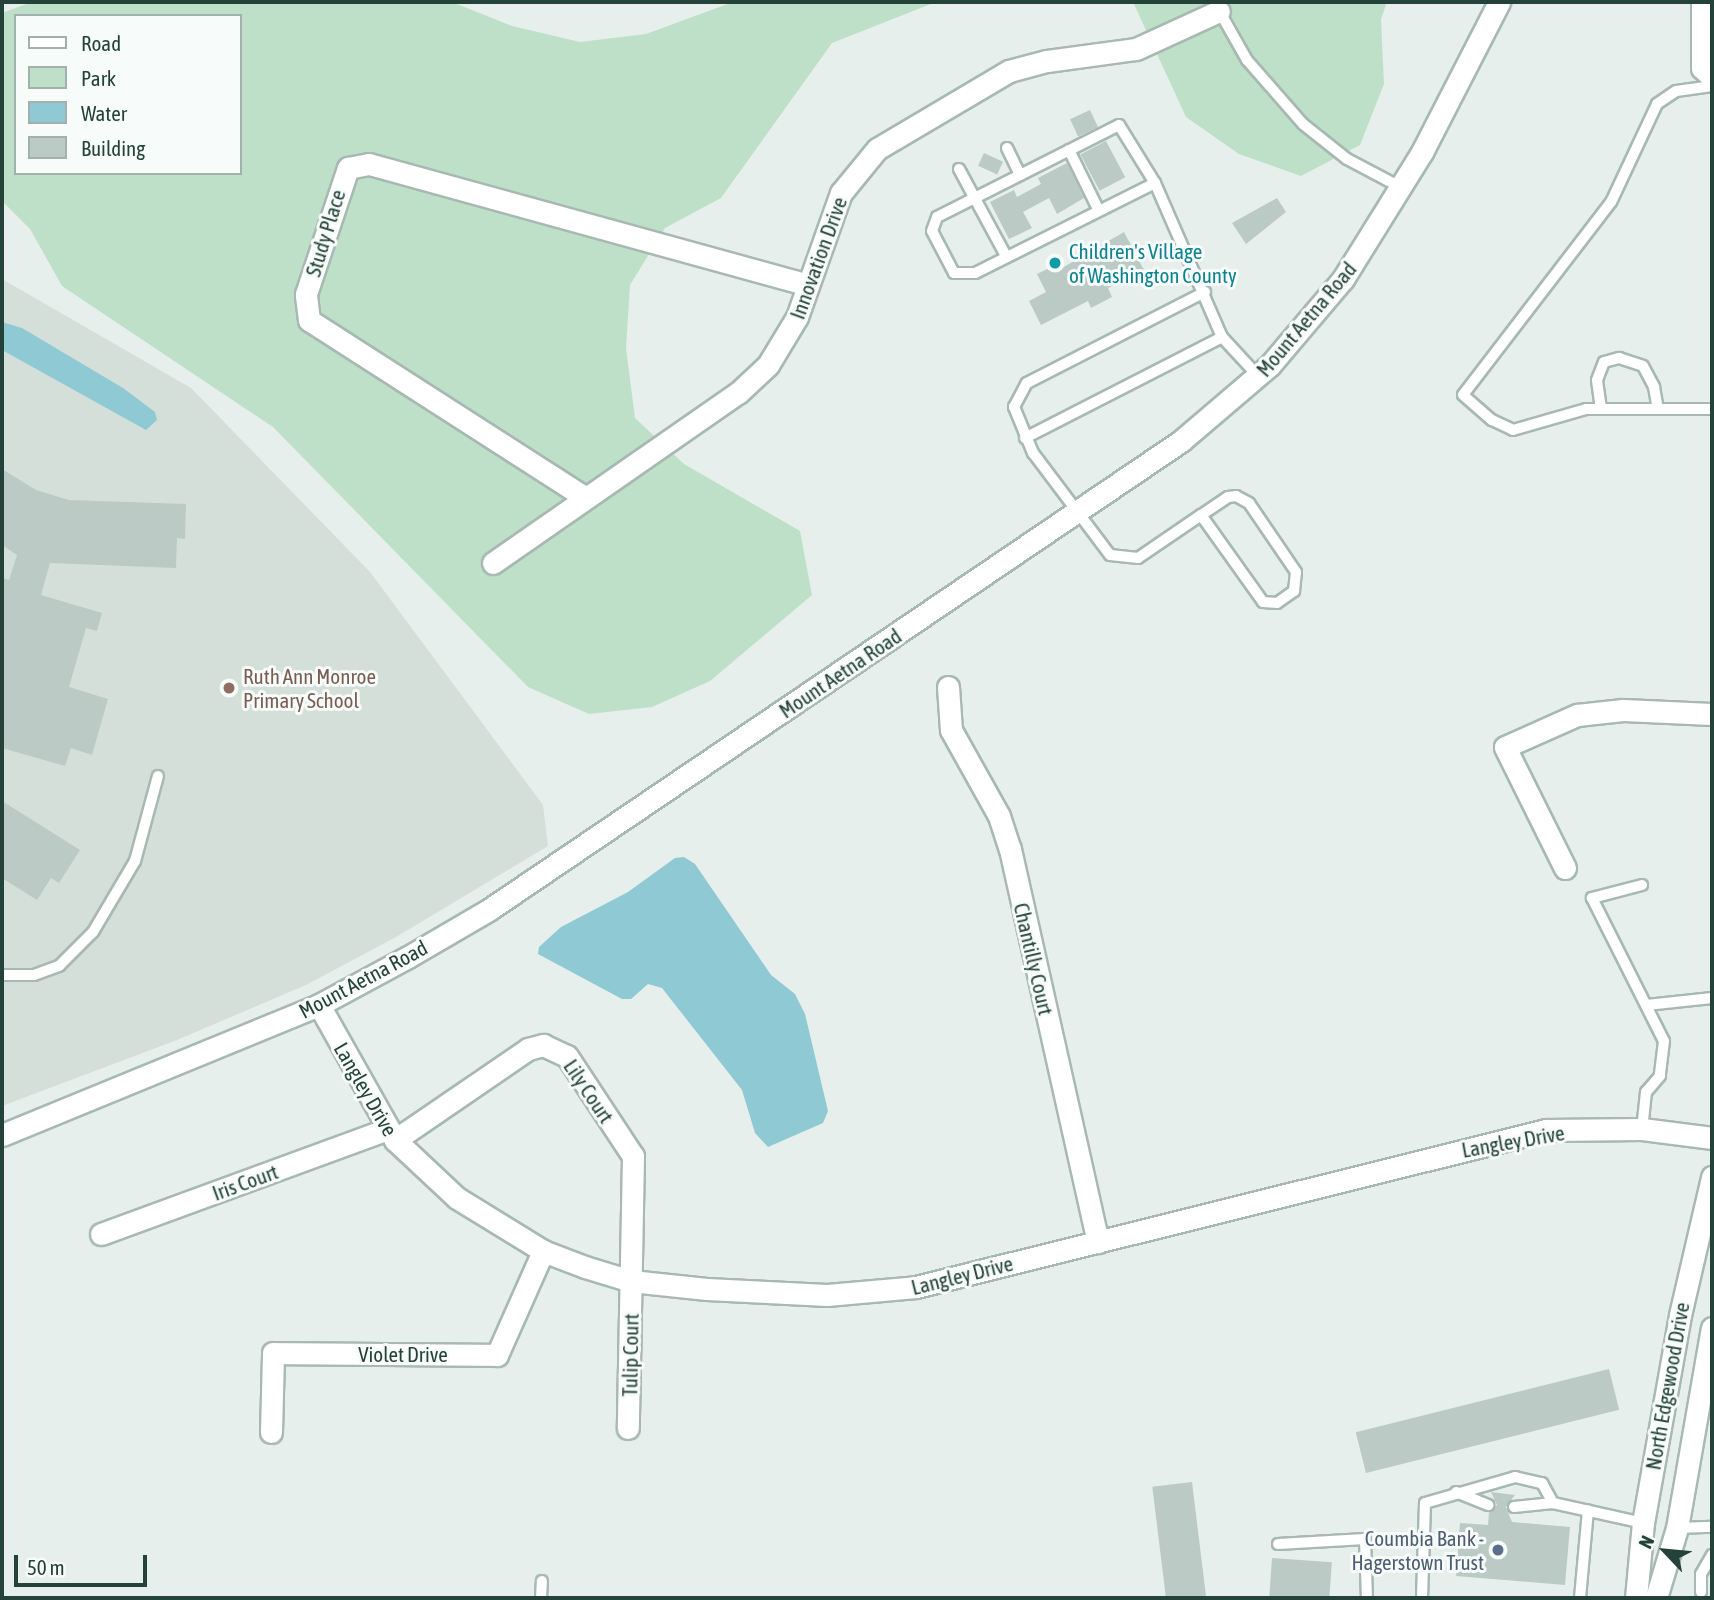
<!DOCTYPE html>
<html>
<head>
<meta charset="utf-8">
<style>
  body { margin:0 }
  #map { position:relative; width:1714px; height:1600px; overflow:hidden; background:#e6efeb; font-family:"Asap Condensed",sans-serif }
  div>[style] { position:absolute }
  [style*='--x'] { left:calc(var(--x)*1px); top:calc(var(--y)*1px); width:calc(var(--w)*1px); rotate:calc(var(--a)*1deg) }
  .built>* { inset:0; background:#d4dfda }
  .green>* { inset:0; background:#bfe0c8 }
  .water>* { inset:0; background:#8ec9d4 }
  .building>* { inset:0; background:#bbcac4; transform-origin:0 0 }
  .roads { filter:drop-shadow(2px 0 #a8b8b2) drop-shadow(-2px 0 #a8b8b2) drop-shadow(0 2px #a8b8b2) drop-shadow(0 -2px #a8b8b2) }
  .lane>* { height:10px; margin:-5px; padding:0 5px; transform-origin:5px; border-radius:5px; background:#fff }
  .street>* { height:21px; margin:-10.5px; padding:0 10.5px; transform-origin:10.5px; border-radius:10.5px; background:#fff }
  .secondary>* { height:21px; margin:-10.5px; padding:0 10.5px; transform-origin:10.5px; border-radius:10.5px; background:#fff }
  .dots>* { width:19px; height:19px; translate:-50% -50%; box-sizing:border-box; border:4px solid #f7fbf9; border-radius:50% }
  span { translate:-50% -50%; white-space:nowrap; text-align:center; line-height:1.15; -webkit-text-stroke:6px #f7fbf9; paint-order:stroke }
  .street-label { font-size:21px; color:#24423a }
  .culture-label { font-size:21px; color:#0d838f }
  .left { translate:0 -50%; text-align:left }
  .education-label { font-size:21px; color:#785e54 }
  .service-label { font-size:21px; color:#4e5e75 }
  .right { translate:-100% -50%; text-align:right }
  .frame { position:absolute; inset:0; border:4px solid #24423a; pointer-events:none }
  .legend { position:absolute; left:14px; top:14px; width:228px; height:161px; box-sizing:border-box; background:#f7fbf9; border:2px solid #a3b1ad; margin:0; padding:9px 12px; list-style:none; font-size:21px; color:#24423a }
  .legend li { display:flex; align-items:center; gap:14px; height:35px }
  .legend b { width:35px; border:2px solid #a3b1ad }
  .north { position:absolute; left:1630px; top:1516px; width:70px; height:70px; -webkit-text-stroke:5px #f7fbf9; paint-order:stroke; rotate:296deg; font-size:19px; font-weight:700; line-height:28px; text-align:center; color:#24423a }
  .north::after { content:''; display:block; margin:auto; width:24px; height:32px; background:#24423a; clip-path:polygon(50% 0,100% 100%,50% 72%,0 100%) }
  .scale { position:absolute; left:14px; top:1555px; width:133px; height:32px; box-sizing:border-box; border:4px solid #24423a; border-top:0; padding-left:9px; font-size:21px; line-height:24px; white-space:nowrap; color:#24423a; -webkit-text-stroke:5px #f7fbf9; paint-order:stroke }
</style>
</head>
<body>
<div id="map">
  <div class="built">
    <div style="clip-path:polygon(2px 279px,191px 388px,370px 572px,543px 805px,548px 846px,396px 937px,306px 985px,177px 1040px,2px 1106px)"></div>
  </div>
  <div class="green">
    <div style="clip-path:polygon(evenodd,32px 2px,452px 2px,512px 26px,580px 42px,646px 34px,733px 2px,936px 2px,832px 43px,721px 198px,665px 228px,630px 285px,626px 348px,635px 418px,684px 464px,800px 531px,812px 595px,710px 681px,652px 707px,589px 714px,528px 687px,273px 427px,62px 286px,30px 229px,2px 201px,2px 13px,32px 2px,16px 16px,240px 16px,240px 173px,16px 173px,16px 16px)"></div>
    <div style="clip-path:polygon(1133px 2px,1387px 2px,1381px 19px,1384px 84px,1360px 145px,1301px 176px,1239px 154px,1186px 117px)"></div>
  </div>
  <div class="water">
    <div style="clip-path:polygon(2px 322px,22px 328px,123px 388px,155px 412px,157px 420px,146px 430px,2px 350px)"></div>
    <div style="clip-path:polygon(684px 857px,695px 864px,771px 975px,795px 994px,805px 1014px,828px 1111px,823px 1123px,768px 1147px,755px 1133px,742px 1090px,662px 988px,648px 984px,631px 999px,622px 999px,538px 954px,539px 947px,561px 927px,628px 892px,675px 858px)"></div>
  </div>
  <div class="building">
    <div style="left:1090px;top:110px;width:19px;height:22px;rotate:65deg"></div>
    <div style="left:1106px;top:141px;width:41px;height:29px;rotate:62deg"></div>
    <div style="left:984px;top:153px;width:21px;height:14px;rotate:25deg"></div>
    <div style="clip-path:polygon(1067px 163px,1084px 198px,1057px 214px,1049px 198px,1023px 212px,1032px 228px,1009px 239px,990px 202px,1014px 190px,1017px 197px,1041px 184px,1038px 178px)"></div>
    <div style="clip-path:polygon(1277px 198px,1286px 212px,1246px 244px,1232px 223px)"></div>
    <div style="clip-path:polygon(1124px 232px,1144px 270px,1108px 288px,1112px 297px,1091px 308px,1088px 301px,1041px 325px,1029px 301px,1046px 292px,1037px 274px,1060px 263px,1062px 268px)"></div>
    <div style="clip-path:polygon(2px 469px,36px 490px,69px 500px,186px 504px,185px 539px,177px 538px,176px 568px,50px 563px,41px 595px,102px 613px,97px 631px,86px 628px,69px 687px,108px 699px,92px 755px,71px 748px,65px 766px,2px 748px,2px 578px,9px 580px,17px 555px,2px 545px)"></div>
    <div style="clip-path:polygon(2px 801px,80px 850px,59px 883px,51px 878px,37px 900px,2px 878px)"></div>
    <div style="left:1609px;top:1369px;width:42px;height:261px;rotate:76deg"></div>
    <div style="left:1192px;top:1482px;width:117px;height:40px;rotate:83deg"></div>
    <div style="clip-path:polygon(1491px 1492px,1515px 1495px,1506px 1507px,1512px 1522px,1570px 1527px,1565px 1585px,1456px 1576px,1460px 1523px,1488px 1525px,1489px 1513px,1497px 1505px)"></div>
    <div style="left:1272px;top:1558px;width:60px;height:40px;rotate:4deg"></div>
  </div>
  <div class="roads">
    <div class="lane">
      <div style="--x:1217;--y:7;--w:61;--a:60.5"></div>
      <div style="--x:1247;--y:60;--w:85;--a:48.8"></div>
      <div style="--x:1303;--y:124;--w:56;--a:38.5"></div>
      <div style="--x:1347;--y:159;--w:62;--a:27.8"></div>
      <div style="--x:1712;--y:86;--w:36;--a:172"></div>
      <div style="--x:1676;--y:91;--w:23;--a:146"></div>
      <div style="--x:1657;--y:104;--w:108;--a:115.1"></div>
      <div style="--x:1611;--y:202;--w:243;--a:127.5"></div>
      <div style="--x:1463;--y:395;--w:38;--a:41"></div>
      <div style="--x:1492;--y:420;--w:23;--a:25"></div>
      <div style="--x:1513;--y:430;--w:76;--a:-16"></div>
      <div style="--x:1586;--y:409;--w:126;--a:0"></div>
      <div style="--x:1119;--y:125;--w:68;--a:58.2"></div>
      <div style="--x:1155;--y:183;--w:201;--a:153.4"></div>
      <div style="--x:975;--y:273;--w:21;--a:180"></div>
      <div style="--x:954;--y:273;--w:47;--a:-117.6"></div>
      <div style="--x:932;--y:231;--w:15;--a:-70"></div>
      <div style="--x:937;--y:217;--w:204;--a:-26.8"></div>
      <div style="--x:1007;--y:148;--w:30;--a:64"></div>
      <div style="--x:1069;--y:150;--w:66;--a:63.8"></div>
      <div style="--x:959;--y:169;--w:99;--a:61.6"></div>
      <div style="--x:1155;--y:183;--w:168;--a:66.5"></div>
      <div style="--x:1222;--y:337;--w:53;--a:47.3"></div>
      <div style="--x:1601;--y:409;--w:29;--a:-98"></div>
      <div style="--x:1597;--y:380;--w:19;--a:-69"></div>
      <div style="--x:1604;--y:362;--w:16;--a:-15"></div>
      <div style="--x:1619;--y:358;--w:25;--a:18"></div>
      <div style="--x:1643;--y:366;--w:24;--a:62"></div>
      <div style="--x:1654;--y:387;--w:22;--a:80"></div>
      <div style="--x:1025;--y:438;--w:221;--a:-27.1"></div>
      <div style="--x:1201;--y:515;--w:107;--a:54.5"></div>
      <div style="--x:1263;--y:602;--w:14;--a:4"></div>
      <div style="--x:1277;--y:603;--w:21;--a:-35"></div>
      <div style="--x:1294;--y:591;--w:19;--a:-84"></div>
      <div style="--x:1296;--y:572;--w:83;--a:-124.3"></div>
      <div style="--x:1249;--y:503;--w:15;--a:-152"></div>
      <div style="--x:1236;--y:496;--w:8;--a:173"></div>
      <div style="--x:1228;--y:497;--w:32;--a:146"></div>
      <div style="--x:1201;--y:515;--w:76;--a:145.7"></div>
      <div style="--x:1138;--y:558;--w:28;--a:-174"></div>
      <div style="--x:1110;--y:555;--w:128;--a:-127"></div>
      <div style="--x:1033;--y:453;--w:50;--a:-112.4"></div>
      <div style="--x:1014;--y:407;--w:27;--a:-62"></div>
      <div style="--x:1027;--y:383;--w:200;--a:-27.1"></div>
      <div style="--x:1642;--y:885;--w:52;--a:165.4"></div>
      <div style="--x:1592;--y:898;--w:160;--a:63.3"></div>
      <div style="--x:1664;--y:1041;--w:35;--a:97"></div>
      <div style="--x:1660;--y:1076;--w:21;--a:131"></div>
      <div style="--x:1646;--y:1092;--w:37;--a:96"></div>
      <div style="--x:2;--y:975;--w:32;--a:0"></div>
      <div style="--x:34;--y:975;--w:27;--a:-20"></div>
      <div style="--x:59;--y:966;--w:48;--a:-45"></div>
      <div style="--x:93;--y:932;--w:82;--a:-59.4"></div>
      <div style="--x:135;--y:861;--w:88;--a:-74.9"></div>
      <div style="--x:1647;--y:1005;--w:65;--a:-6.1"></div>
      <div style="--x:1456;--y:1492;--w:35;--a:22"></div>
      <div style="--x:1514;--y:1507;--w:39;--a:-6"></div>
      <div style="--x:1553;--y:1503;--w:92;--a:12.5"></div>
      <div style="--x:1677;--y:1528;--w:35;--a:-2"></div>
      <div style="--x:1278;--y:1544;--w:87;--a:-3.3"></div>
      <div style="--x:1365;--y:1539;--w:59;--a:88.1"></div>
      <div style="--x:1701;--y:1592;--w:18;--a:-90"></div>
      <div style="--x:1701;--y:1574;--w:22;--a:-60"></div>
      <div style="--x:541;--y:1598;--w:17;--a:-87"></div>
      <div style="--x:1422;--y:1598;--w:95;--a:-88.2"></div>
      <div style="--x:1425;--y:1503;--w:94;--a:-16.1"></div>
      <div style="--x:1515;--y:1477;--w:28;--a:13"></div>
      <div style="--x:1542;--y:1483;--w:23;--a:61"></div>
      <div style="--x:1580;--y:1598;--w:88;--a:-84.8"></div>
    </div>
    <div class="street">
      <div style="--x:586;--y:498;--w:329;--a:-147.3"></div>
      <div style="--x:309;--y:320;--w:26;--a:-97"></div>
      <div style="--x:306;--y:294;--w:133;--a:-71.6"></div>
      <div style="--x:348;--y:168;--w:21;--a:-11"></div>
      <div style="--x:369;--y:164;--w:455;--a:15.4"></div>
      <div style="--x:493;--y:563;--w:298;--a:-34.8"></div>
      <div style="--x:738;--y:393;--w:41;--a:-43"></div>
      <div style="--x:768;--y:365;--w:56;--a:-58.9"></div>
      <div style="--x:797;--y:317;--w:132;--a:-70.5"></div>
      <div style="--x:841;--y:193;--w:57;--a:-50.7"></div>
      <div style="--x:877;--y:149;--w:153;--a:-30.6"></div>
      <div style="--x:1009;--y:71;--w:39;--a:-15"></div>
      <div style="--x:1047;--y:61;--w:90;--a:-7.7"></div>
      <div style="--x:1136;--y:49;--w:91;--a:-24.6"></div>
      <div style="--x:948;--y:687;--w:43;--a:86"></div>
      <div style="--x:951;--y:730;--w:98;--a:60.8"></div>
      <div style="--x:999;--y:816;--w:35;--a:72"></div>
      <div style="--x:1010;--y:849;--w:403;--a:77.4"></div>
      <div style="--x:1565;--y:868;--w:135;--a:-116.4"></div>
      <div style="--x:1505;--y:747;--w:79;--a:-24"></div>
      <div style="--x:1577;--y:715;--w:46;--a:-6.2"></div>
      <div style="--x:1623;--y:710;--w:89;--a:2.6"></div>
      <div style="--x:319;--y:1005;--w:155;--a:60.6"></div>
      <div style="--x:395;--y:1140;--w:85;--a:43.1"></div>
      <div style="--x:457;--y:1198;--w:101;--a:31.6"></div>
      <div style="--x:543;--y:1251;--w:45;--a:20.9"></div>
      <div style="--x:585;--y:1267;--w:48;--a:16.9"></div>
      <div style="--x:631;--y:1281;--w:76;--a:6"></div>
      <div style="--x:707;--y:1289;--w:120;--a:2.9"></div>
      <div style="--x:827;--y:1295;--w:89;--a:-5.1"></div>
      <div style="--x:916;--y:1287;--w:649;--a:-13.99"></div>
      <div style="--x:1546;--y:1130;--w:96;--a:-0.6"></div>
      <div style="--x:1642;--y:1129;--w:71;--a:7.3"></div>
      <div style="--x:395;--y:1140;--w:161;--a:-34.4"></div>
      <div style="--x:528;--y:1049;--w:16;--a:-15"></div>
      <div style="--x:543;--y:1045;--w:26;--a:25"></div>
      <div style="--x:567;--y:1056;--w:120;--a:56.6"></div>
      <div style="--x:633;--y:1156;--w:272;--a:91.1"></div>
      <div style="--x:101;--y:1234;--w:306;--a:-20.1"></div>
      <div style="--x:271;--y:1432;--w:79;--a:-88.5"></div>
      <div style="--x:273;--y:1353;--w:224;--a:0.5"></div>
      <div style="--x:497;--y:1355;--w:114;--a:-66.1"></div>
    </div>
    <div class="secondary">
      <div style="--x:1702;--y:2;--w:66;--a:90"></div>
      <div style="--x:1702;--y:68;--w:13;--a:42"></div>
      <div style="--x:2;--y:1135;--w:343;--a:-22.3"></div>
      <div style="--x:319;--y:1005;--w:101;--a:-28.3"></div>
      <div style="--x:408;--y:957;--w:95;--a:-30.3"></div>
      <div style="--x:490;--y:909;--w:835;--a:-34.11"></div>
      <div style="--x:1181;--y:441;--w:117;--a:-40.5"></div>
      <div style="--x:1270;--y:365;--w:113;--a:-49.7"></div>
      <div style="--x:1343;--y:279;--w:150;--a:-58.1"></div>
      <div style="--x:1422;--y:152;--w:169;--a:-62.8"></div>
      <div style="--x:1636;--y:1598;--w:75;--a:-84.7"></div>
      <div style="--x:1643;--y:1523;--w:211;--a:-79.9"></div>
      <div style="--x:1680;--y:1315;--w:142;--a:-76.9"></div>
      <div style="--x:1656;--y:1598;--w:73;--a:-73.3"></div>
      <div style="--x:1677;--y:1528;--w:203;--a:-80.1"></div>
    </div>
  </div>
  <div class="dots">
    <div style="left:1055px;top:263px;background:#0f9aa8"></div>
    <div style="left:229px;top:688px;background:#8d6e63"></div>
    <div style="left:1498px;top:1550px;background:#5c6f8a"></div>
  </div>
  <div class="street-label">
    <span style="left:325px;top:233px;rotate:-73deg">Study Place</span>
    <span style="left:818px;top:258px;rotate:-70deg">Innovation Drive</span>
    <span style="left:1306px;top:319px;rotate:-50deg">Mount Aetna Road</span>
    <span style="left:840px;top:673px;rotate:-34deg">Mount Aetna Road</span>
    <span style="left:1034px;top:959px;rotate:77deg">Chantilly Court</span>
    <span style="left:363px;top:979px;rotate:-28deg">Mount Aetna Road</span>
    <span style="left:366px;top:1089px;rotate:60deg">Langley Drive</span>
    <span style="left:589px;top:1091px;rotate:56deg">Lily Court</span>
    <span style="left:1513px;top:1141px;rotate:-10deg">Langley Drive</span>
    <span style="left:245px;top:1182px;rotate:-20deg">Iris Court</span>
    <span style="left:962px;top:1275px;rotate:-14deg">Langley Drive</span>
    <span style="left:403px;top:1354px">Violet Drive</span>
    <span style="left:630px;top:1355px;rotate:-89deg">Tulip Court</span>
    <span style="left:1667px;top:1386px;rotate:-80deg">North Edgewood Drive</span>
  </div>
  <div class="culture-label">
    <span class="left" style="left:1069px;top:263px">Children's Village<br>of Washington County</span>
  </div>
  <div class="education-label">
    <span class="left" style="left:243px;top:688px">Ruth Ann Monroe<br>Primary School</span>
  </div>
  <div class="service-label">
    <span class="right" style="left:1484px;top:1550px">Coumbia Bank -<br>Hagerstown Trust</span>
  </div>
  <div class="frame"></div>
  <ul class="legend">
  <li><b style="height:9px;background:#fff"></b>Road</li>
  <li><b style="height:19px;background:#bfe0c8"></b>Park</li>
  <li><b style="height:19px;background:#8ec9d4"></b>Water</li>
  <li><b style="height:19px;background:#bbcac4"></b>Building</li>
  </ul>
  <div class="north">N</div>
  <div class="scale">50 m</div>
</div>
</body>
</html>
